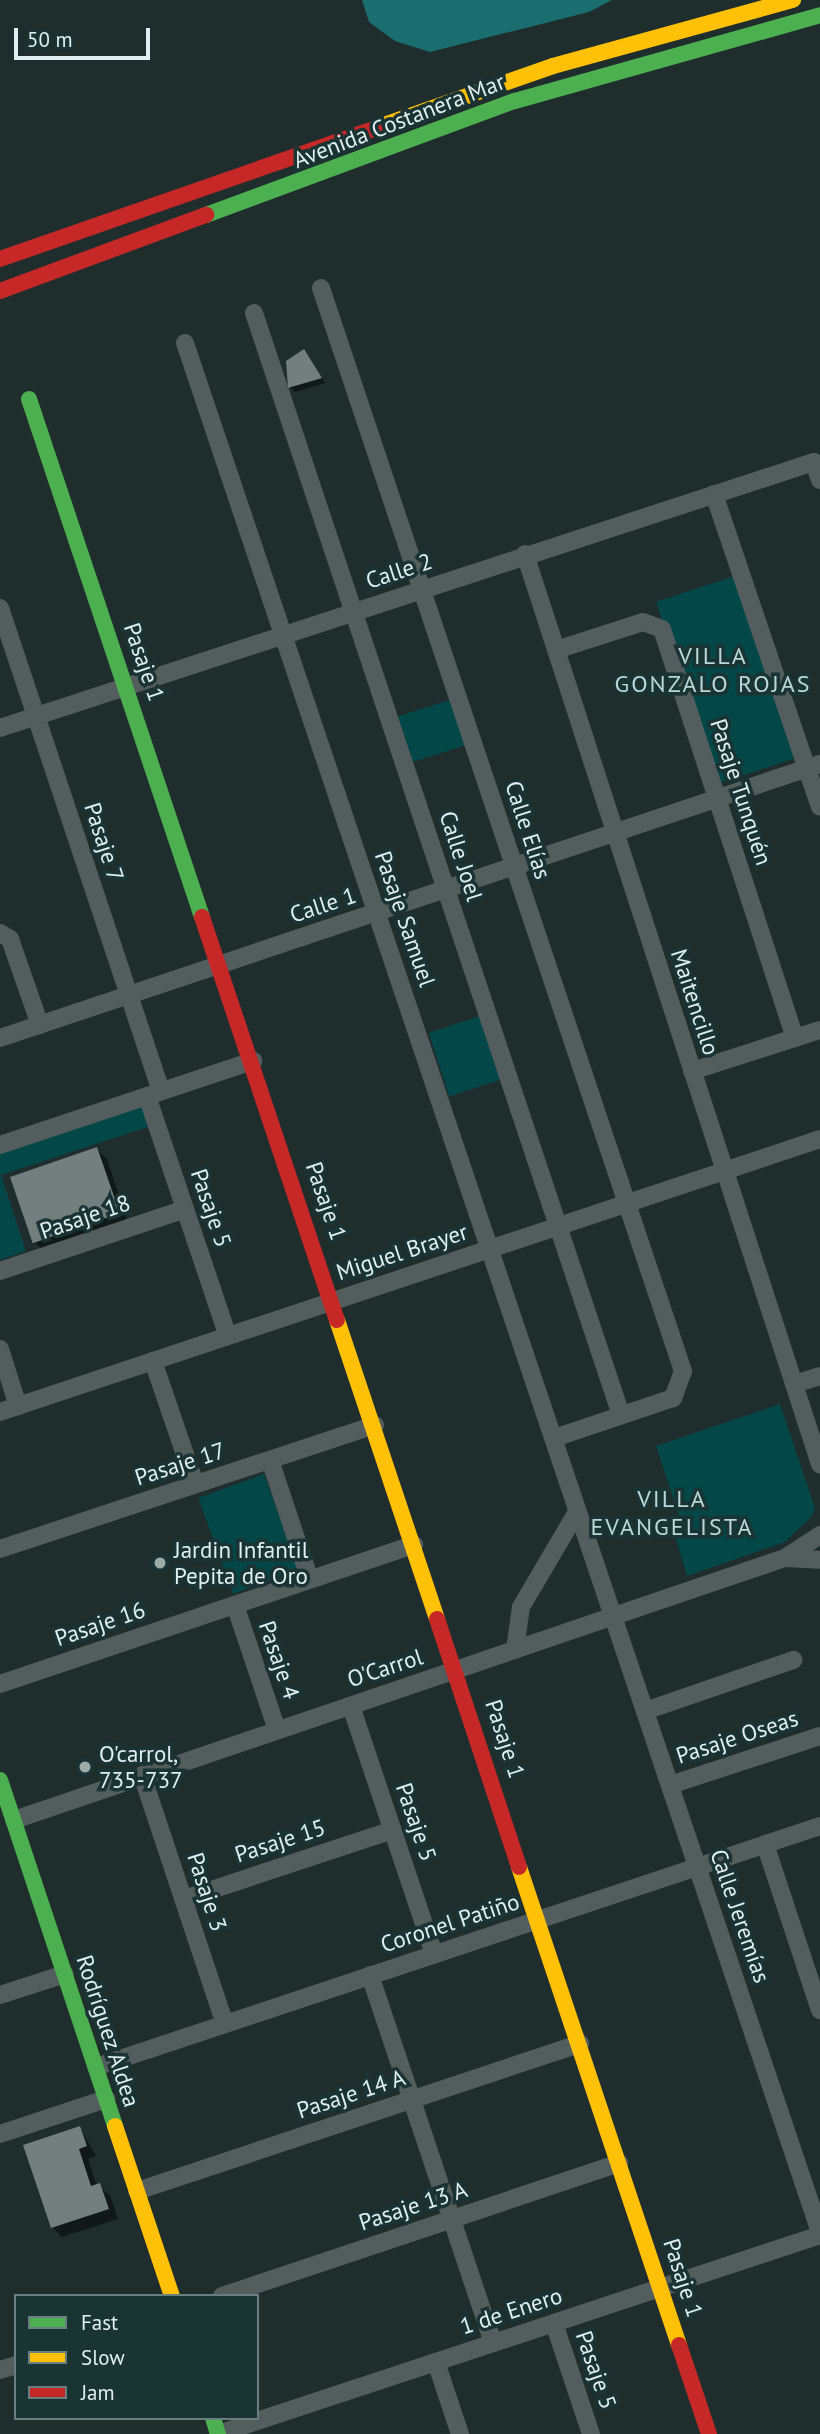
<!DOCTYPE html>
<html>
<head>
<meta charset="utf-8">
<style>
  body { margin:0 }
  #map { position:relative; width:820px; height:2434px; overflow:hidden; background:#202d2d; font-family:"PT Sans",sans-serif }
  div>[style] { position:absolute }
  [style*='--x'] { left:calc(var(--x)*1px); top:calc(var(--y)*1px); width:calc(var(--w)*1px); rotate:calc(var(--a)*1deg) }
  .green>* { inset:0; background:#044749; transform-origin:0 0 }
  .water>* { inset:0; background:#1a6e6f }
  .shadow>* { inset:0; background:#0007 }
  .building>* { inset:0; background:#737e7e; transform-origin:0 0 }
  .street>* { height:18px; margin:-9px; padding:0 9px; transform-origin:9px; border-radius:9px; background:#545d5d }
  .fast>* { height:16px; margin:-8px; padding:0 8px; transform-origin:8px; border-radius:8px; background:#4caf50 }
  .slow>* { height:16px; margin:-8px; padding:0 8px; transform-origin:8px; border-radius:8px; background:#ffc107 }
  .jam>* { height:16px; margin:-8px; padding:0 8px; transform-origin:8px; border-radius:8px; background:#c62828 }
  .dots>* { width:19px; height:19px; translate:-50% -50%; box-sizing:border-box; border:4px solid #1a3333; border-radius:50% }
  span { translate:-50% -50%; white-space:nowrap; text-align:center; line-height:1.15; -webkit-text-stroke:7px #1a3333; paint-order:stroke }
  .street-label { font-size:23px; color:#e0efef }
  .poi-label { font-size:23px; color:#e0efef }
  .left { translate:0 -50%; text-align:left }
  .neighbourhood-label { font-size:24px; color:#b9d7d7; letter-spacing:2px }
  .legend { position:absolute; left:14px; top:2294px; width:245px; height:126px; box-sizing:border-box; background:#1a3333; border:2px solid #697e7e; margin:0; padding:9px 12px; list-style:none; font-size:21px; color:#e0efef }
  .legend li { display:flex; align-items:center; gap:14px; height:35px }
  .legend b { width:35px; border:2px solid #697e7e }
  .scale { position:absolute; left:14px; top:28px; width:136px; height:32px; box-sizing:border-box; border:4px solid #e0efef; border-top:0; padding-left:9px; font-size:21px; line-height:24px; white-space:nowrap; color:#e0efef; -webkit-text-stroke:5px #1a3333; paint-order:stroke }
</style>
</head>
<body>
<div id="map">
  <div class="green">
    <div style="left:735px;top:576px;width:192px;height:83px;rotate:72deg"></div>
    <div style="left:452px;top:699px;width:48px;height:57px;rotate:72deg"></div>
    <div style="left:480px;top:1016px;width:67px;height:54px;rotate:72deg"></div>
    <div style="clip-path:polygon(141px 1105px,148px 1127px,1px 1175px,26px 1251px,0 1260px,0 1153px)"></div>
    <div style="clip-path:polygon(780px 1404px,815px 1508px,812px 1516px,785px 1542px,687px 1576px,673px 1529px,682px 1525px,656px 1446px)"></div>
    <div style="left:264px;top:1474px;width:102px;height:70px;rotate:70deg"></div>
  </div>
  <div class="water">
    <div style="clip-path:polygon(362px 0,612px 0,589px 12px,430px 52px,395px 41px,369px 22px)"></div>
  </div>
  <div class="shadow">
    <div style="clip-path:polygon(308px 356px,325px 383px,295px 392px,290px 387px)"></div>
    <div style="clip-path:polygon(97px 1149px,107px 1159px,128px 1223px,44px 1251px,34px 1242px)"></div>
    <div style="clip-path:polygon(80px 2128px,96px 2156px,88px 2159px,97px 2186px,110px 2195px,118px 2219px,62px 2237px,52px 2227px)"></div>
  </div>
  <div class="building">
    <div style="clip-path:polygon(304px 349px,322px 378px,288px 388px,286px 361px)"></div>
    <div style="left:97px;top:1147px;width:70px;height:92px;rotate:71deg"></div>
    <div style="clip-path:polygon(80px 2126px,87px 2146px,79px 2149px,91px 2186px,100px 2183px,109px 2209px,51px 2228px,23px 2145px)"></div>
  </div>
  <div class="street">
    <div style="--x:321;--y:288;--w:1142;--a:71.52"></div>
    <div style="--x:683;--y:1371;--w:29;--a:110"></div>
    <div style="--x:673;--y:1398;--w:126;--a:161.4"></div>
    <div style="--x:254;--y:313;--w:1162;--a:71.58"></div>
    <div style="--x:185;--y:343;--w:1993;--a:71.42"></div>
    <div style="--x:714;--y:494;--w:330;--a:71.3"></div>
    <div style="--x:525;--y:554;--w:957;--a:72.04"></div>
    <div style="--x:0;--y:608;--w:509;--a:71.57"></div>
    <div style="--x:556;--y:650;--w:91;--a:-17.8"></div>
    <div style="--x:643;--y:622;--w:20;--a:20"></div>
    <div style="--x:662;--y:629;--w:430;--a:72"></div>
    <div style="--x:0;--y:728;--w:856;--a:-18.1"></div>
    <div style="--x:814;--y:462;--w:19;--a:72"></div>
    <div style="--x:0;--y:933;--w:12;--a:31"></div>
    <div style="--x:10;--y:939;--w:91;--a:70.8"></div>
    <div style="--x:0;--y:1038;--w:865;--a:-18.48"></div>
    <div style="--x:692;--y:1071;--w:134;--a:-17.8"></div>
    <div style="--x:147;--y:1096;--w:253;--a:71.4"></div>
    <div style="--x:0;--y:1145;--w:267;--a:-18.4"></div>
    <div style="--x:0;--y:1271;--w:195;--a:-18.5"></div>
    <div style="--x:0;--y:1349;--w:60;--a:72.5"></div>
    <div style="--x:153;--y:1361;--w:130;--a:71.1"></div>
    <div style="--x:794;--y:1384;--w:27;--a:-17"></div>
    <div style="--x:0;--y:1412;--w:864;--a:-18.41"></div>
    <div style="--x:270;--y:1460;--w:126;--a:71.6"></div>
    <div style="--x:0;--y:1549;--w:395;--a:-18.3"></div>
    <div style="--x:785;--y:1558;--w:35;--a:3"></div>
    <div style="--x:235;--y:1605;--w:132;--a:71.4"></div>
    <div style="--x:515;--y:1650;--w:43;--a:-82.1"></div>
    <div style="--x:521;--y:1607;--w:110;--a:-59.5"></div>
    <div style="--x:0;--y:1684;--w:437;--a:-18.6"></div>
    <div style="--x:351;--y:1706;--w:262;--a:71.5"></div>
    <div style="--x:645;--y:1711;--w:157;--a:-19"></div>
    <div style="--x:142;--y:1775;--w:262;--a:71.6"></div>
    <div style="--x:670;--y:1785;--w:158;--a:-18.1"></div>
    <div style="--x:14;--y:1820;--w:814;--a:-18.77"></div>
    <div style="--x:785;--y:1558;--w:42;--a:-33.3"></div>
    <div style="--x:765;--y:1844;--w:175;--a:71.7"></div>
    <div style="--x:184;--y:1899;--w:220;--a:-18.3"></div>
    <div style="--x:370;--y:1975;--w:388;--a:71.5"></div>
    <div style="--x:0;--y:1995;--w:68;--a:-17.9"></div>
    <div style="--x:96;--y:2067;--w:763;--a:-18.41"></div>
    <div style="--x:0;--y:2134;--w:112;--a:-18.3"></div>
    <div style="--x:137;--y:2191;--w:467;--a:-18.4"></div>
    <div style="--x:222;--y:2296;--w:419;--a:-18.5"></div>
    <div style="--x:554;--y:2323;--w:117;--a:71.6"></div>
    <div style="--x:436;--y:2362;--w:76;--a:71.6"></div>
    <div style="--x:0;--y:2370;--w:17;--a:-17"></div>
    <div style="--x:218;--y:2434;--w:634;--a:-18.29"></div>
  </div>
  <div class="fast">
    <div style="--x:206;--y:215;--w:329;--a:-20.3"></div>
    <div style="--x:515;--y:101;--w:317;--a:-15.7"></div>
    <div style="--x:29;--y:399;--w:546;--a:71.53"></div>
    <div style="--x:0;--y:1780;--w:365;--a:71.6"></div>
    <div style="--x:213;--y:2418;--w:17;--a:73"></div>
  </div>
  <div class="slow">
    <div style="--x:378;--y:127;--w:185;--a:-19.2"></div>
    <div style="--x:553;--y:66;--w:249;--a:-15.4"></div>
    <div style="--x:337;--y:1320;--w:315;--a:71.5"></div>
    <div style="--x:519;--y:1867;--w:504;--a:71.49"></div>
    <div style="--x:115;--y:2126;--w:179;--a:71.5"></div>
  </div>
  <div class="jam">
    <div style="--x:0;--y:259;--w:400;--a:-19.2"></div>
    <div style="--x:0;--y:291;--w:220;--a:-20.3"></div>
    <div style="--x:202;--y:917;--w:425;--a:71.5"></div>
    <div style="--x:437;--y:1619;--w:261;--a:71.7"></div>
    <div style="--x:679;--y:2345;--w:94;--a:71.4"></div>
  </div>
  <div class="dots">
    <div style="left:160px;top:1563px;background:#9dabab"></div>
    <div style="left:85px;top:1767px;background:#9dabab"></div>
  </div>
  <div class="street-label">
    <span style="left:399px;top:121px;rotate:-21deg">Avenida Costanera Mar</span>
    <span style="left:399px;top:571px;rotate:-18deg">Calle 2</span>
    <span style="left:144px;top:662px;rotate:71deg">Pasaje 1</span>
    <span style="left:741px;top:792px;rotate:72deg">Pasaje Tunquén</span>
    <span style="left:528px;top:830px;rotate:72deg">Calle Elías</span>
    <span style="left:104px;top:842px;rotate:72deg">Pasaje 7</span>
    <span style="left:461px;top:856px;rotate:72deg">Calle Joel</span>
    <span style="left:323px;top:905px;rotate:-18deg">Calle 1</span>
    <span style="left:405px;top:919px;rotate:71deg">Pasaje Samuel</span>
    <span style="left:695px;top:1002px;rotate:72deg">Maitencillo</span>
    <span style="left:326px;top:1201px;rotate:71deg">Pasaje 1</span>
    <span style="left:211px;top:1208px;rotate:71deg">Pasaje 5</span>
    <span style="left:85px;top:1217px;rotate:-19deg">Pasaje 18</span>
    <span style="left:402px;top:1252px;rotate:-18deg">Miguel Brayer</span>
    <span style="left:180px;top:1464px;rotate:-18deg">Pasaje 17</span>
    <span style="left:100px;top:1624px;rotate:-19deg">Pasaje 16</span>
    <span style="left:279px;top:1660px;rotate:71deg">Pasaje 4</span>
    <span style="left:385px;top:1668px;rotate:-18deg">O'Carrol</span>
    <span style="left:737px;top:1737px;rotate:-18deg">Pasaje Oseas</span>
    <span style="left:505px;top:1739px;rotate:72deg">Pasaje 1</span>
    <span style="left:416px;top:1822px;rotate:71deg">Pasaje 5</span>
    <span style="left:280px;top:1841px;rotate:-18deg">Pasaje 15</span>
    <span style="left:207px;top:1892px;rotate:72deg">Pasaje 3</span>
    <span style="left:740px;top:1916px;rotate:71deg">Calle Jeremías</span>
    <span style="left:450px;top:1923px;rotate:-18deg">Coronel Patiño</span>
    <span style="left:108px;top:2031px;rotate:72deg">Rodríguez Aldea</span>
    <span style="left:351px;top:2094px;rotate:-18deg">Pasaje 14 A</span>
    <span style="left:413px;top:2206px;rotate:-18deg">Pasaje 13 A</span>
    <span style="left:683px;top:2278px;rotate:72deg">Pasaje 1</span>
    <span style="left:511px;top:2311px;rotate:-18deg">1 de Enero</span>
    <span style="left:596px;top:2370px;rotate:71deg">Pasaje 5</span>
  </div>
  <div class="poi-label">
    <span class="left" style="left:174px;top:1563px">Jardin Infantil<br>Pepita de Oro</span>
    <span class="left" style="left:99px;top:1767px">O'carrol,<br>735-737</span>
  </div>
  <div class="neighbourhood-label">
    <span style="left:713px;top:670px">VILLA<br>GONZALO ROJAS</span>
    <span style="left:672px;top:1513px">VILLA<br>EVANGELISTA</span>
  </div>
  <ul class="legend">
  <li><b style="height:9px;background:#4caf50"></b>Fast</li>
  <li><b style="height:9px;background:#ffc107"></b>Slow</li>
  <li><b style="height:9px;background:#c62828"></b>Jam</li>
  </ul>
  <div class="scale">50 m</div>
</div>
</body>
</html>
